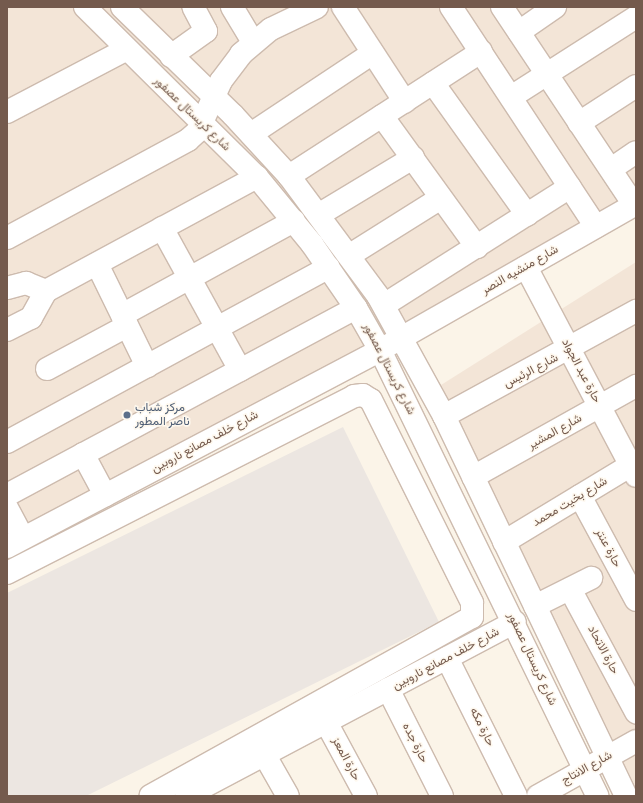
<!DOCTYPE html>
<html>
<head>
<meta charset="utf-8">
<style>
  body { margin:0 }
  #map { position:relative; width:643px; height:803px; overflow:hidden; background:#fbf4e8; font-family:"Fira Sans Condensed",Vazirmatn,sans-serif }
  div>[style] { position:absolute }
  [style*='--x'] { left:calc(var(--x)*1px); top:calc(var(--y)*1px); width:calc(var(--w)*1px); rotate:calc(var(--a)*1deg) }
  .residential>* { inset:0; background:#f3e5d7 }
  .industrial>* { inset:0; background:#ece6e1 }
  .roads { filter:drop-shadow(1px 0 #cdbbae) drop-shadow(-1px 0 #cdbbae) drop-shadow(0 1px #cdbbae) drop-shadow(0 -1px #cdbbae) }
  .minor>* { height:22px; margin:-11px; padding:0 11px; transform-origin:11px; border-radius:11px; background:#fff }
  .dots>* { width:11px; height:11px; translate:-50% -50%; box-sizing:border-box; border:2px solid #fef8ee; border-radius:50% }
  span { translate:-50% -50%; white-space:nowrap; text-align:center; line-height:1.15; -webkit-text-stroke:3px #fef8ee; paint-order:stroke }
  .street-label { font-size:12px; color:#745a4d }
  .service-label { font-size:12px; color:#4e5e75 }
  .left { translate:0 -50%; text-align:left }
  .frame { position:absolute; inset:0; border:8px solid #745a4d; pointer-events:none }
</style>
</head>
<body>
<div id="map">
  <div class="residential">
    <div style="clip-path:polygon(7px 7px,636px 7px,636px 212px,7px 558px)"></div>
    <div style="clip-path:polygon(636px 262px,636px 788px,441px 385px)"></div>
  </div>
  <div class="industrial">
    <div style="clip-path:polygon(343px 427px,439px 622px,86px 796px,7px 796px,7px 593px)"></div>
  </div>
  <div class="roads">
    <div class="minor">
      <div style="--x:85;--y:7;--w:242;--a:44.7"></div>
      <div style="--x:257;--y:177;--w:87;--a:50.6"></div>
      <div style="--x:312;--y:244;--w:78;--a:55.5"></div>
      <div style="--x:356;--y:308;--w:48;--a:60.3"></div>
      <div style="--x:380;--y:350;--w:496;--a:64"></div>
      <div style="--x:122;--y:7;--w:155;--a:44.2"></div>
      <div style="--x:233;--y:115;--w:83;--a:47.4"></div>
      <div style="--x:289;--y:176;--w:149;--a:53.4"></div>
      <div style="--x:378;--y:296;--w:137;--a:61.2"></div>
      <div style="--x:444;--y:416;--w:421;--a:64.4"></div>
      <div style="--x:232;--y:7;--w:41;--a:59"></div>
      <div style="--x:343;--y:7;--w:113;--a:56.9"></div>
      <div style="--x:451;--y:7;--w:263;--a:56.6"></div>
      <div style="--x:502;--y:7;--w:238;--a:56.3"></div>
      <div style="--x:519;--y:32;--w:44;--a:-34.8"></div>
      <div style="--x:171;--y:56;--w:43;--a:-35.5"></div>
      <div style="--x:206;--y:31;--w:27;--a:-118"></div>
      <div style="--x:433;--y:83;--w:162;--a:54.5"></div>
      <div style="--x:511;--y:97;--w:148;--a:-32.6"></div>
      <div style="--x:7;--y:112;--w:133;--a:-27.7"></div>
      <div style="--x:382;--y:116;--w:162;--a:54.1"></div>
      <div style="--x:579;--y:123;--w:68;--a:-33"></div>
      <div style="--x:251;--y:134;--w:146;--a:-33.6"></div>
      <div style="--x:611;--y:169;--w:30;--a:-34"></div>
      <div style="--x:289;--y:176;--w:229;--a:-32.9"></div>
      <div style="--x:320;--y:214;--w:109;--a:-31.1"></div>
      <div style="--x:162;--y:228;--w:162;--a:61.2"></div>
      <div style="--x:7;--y:238;--w:206;--a:-28.4"></div>
      <div style="--x:188;--y:140;--w:13;--a:-42"></div>
      <div style="--x:198;--y:131;--w:55;--a:-65.3"></div>
      <div style="--x:221;--y:81;--w:34;--a:-53"></div>
      <div style="--x:241;--y:54;--w:39;--a:-40"></div>
      <div style="--x:271;--y:29;--w:51;--a:-25.6"></div>
      <div style="--x:350;--y:255;--w:107;--a:-32.1"></div>
      <div style="--x:97;--y:264;--w:114;--a:63.9"></div>
      <div style="--x:526;--y:267;--w:236;--a:62.2"></div>
      <div style="--x:7;--y:288;--w:20;--a:-15"></div>
      <div style="--x:26;--y:283;--w:22;--a:22"></div>
      <div style="--x:384;--y:305;--w:220;--a:-32.4"></div>
      <div style="--x:122;--y:315;--w:196;--a:-28.7"></div>
      <div style="--x:7;--y:330;--w:27;--a:-27"></div>
      <div style="--x:31;--y:318;--w:31;--a:-61"></div>
      <div style="--x:46;--y:291;--w:240;--a:-28.4"></div>
      <div style="--x:47;--y:369;--w:91;--a:-28.3"></div>
      <div style="--x:444;--y:416;--w:219;--a:-28.7"></div>
      <div style="--x:7;--y:442;--w:366;--a:-28.5"></div>
      <div style="--x:83;--y:454;--w:47;--a:61.8"></div>
      <div style="--x:473;--y:477;--w:187;--a:-29.2"></div>
      <div style="--x:7;--y:495;--w:396;--a:-28.2"></div>
      <div style="--x:580;--y:496;--w:118;--a:61.7"></div>
      <div style="--x:7;--y:508;--w:34;--a:62"></div>
      <div style="--x:504;--y:542;--w:154;--a:-31.2"></div>
      <div style="--x:7;--y:547;--w:422;--a:-27.8"></div>
      <div style="--x:380;--y:350;--w:295;--a:-29.7"></div>
      <div style="--x:7;--y:573;--w:390;--a:-27"></div>
      <div style="--x:354;--y:396;--w:9;--a:-6"></div>
      <div style="--x:363;--y:395;--w:9;--a:32"></div>
      <div style="--x:371;--y:400;--w:227;--a:63.5"></div>
      <div style="--x:472;--y:603;--w:14;--a:90"></div>
      <div style="--x:472;--y:617;--w:368;--a:150.9"></div>
      <div style="--x:570;--y:589;--w:140;--a:61.8"></div>
      <div style="--x:535;--y:606;--w:63;--a:-26.6"></div>
      <div style="--x:447;--y:658;--w:154;--a:63.4"></div>
      <div style="--x:388;--y:689;--w:120;--a:63.2"></div>
      <div style="--x:326;--y:722;--w:84;--a:61.6"></div>
      <div style="--x:264;--y:754;--w:48;--a:60.3"></div>
      <div style="--x:186;--y:796;--w:372;--a:-27.9"></div>
      <div style="--x:538;--y:796;--w:112;--a:-29.3"></div>
    </div>
  </div>
  <div class="dots">
    <div style="left:127px;top:415px;background:#5c6f8a"></div>
  </div>
  <div class="street-label">
    <span style="left:192px;top:114px;rotate:44deg">شارع كريستال عصفور</span>
    <span style="left:520px;top:270px;rotate:-30deg">شارع منشيه النصر</span>
    <span style="left:389px;top:369px;rotate:63deg">شارع كريستال عصفور</span>
    <span style="left:531px;top:371px;rotate:-28deg">شارع الرئيس</span>
    <span style="left:581px;top:371px;rotate:62deg">حارة عبد الجواد</span>
    <span style="left:555px;top:432px;rotate:-29deg">شارع المشير</span>
    <span style="left:205px;top:442px;rotate:-28deg">شارع خلف مصانع ناروبين</span>
    <span style="left:570px;top:502px;rotate:-31deg">شارع بخيت محمد</span>
    <span style="left:608px;top:548px;rotate:62deg">حارة عنتر</span>
    <span style="left:603px;top:650px;rotate:62deg">حارة الاتحاد</span>
    <span style="left:446px;top:659px;rotate:-28deg">شارع خلف مصانع ناروبين</span>
    <span style="left:532px;top:659px;rotate:65deg">شارع كريستال عصفور</span>
    <span style="left:482px;top:727px;rotate:64deg">حارة مكه</span>
    <span style="left:415px;top:743px;rotate:63deg">حارة جده</span>
    <span style="left:346px;top:759px;rotate:62deg">حارة المعز</span>
    <span style="left:587px;top:768px;rotate:-29deg">شارع الانتاج</span>
  </div>
  <div class="service-label">
    <span class="left" style="left:135px;top:415px">مركز شباب<br>ناصر المطور</span>
  </div>
  <div class="frame"></div>
</div>
</body>
</html>
